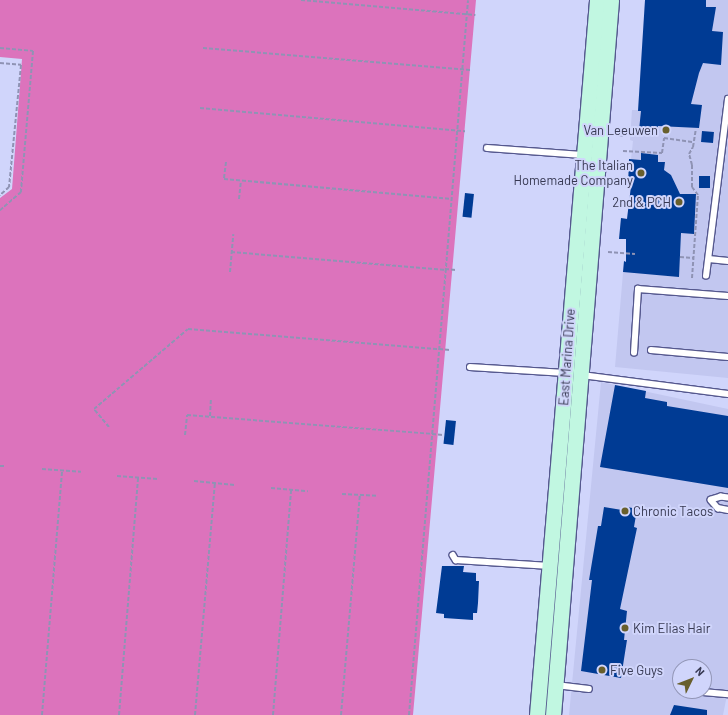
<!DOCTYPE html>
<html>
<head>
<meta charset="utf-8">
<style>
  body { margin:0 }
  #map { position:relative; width:728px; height:715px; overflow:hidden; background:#d0d5fb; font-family:Barlow,sans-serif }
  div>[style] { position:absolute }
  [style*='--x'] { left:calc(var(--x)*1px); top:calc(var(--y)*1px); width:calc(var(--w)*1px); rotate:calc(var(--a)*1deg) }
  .built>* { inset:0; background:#c2c7f0 }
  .water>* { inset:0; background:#dc73bc }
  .building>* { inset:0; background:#003b94; transform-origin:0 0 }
  .path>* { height:2px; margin-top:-1px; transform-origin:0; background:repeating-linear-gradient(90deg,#8f93b4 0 4px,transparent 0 6px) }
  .roads { filter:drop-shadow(1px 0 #55588e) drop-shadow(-1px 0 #55588e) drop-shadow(0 1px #55588e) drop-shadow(0 -1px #55588e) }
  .lane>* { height:5.5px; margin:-2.75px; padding:0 2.75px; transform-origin:2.75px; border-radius:2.75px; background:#fff }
  .secondary>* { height:15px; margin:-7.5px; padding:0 7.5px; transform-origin:7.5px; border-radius:7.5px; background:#c1f7e1 }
  .dots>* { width:11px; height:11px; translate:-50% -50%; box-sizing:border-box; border:2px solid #d0d5fb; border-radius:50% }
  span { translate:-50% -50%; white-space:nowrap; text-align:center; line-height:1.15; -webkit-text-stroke:4px #d0d5fb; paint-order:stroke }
  .poi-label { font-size:13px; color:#373952 }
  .right { translate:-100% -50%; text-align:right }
  .left { translate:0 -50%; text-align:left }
  .street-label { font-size:13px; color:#373952 }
  .north { position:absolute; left:672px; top:659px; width:40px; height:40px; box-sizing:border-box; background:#d0d5fb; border:1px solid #9397b7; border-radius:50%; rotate:47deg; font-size:11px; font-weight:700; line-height:16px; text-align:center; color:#373952 }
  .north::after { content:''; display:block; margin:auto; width:14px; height:18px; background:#685f2c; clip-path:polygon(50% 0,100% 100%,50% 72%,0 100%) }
</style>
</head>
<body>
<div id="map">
  <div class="built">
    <div style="clip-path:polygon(645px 0,728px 0,728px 378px,615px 367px,624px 261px,635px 262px,626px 239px,619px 239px,621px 218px,627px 218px,631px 187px,628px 186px,633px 141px,630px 140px,632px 110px,638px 110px)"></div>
    <div style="clip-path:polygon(evenodd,601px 382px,728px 409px,728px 690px,723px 715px,569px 715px,601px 382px,680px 667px,704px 667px,704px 691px,680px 691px,680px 667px)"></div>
  </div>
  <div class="water">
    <div style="clip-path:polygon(0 0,476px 0,413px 715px,0 715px,0 198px,12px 189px,22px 59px,0 57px)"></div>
  </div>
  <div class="building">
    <div style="clip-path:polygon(645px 0,706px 0,706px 7px,716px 7px,712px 31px,723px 32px,721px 65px,703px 63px,699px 73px,691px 104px,702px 105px,699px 128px,658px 126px,657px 131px,639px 130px,641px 111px,638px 111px)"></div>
    <div style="left:702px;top:131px;width:12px;height:11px;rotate:5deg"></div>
    <div style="clip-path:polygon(641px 153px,658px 155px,658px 162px,665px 162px,664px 170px,671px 175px,680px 194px,696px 194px,694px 234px,681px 233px,679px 277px,623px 272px,624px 261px,626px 262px,626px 239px,619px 239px,621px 218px,627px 219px,631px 186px,628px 186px,629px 159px,641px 160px)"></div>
    <div style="left:699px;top:176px;width:11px;height:12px"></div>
    <div style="left:465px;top:193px;width:9px;height:24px;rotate:6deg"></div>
    <div style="clip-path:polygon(615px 385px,646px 391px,645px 398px,667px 402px,667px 406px,728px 416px,728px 488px,600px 467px)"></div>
    <div style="left:446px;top:420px;width:10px;height:24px;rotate:6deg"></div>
    <div style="clip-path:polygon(623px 506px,637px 509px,634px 527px,637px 528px,620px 609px,627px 611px,624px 640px,627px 640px,621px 678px,581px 671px,592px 580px,589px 580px,598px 526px,601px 526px,604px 507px,622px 510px)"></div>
    <div style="clip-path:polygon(442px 566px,464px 566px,463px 572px,476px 573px,476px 581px,479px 581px,478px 603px,477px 613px,473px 613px,473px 620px,444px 618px,444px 614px,436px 613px)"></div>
    <div style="clip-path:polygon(674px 705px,707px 710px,707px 715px,670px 715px)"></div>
  </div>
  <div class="path">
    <div style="--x:301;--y:0;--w:175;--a:4.9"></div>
    <div style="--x:0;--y:48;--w:33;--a:5"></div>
    <div style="--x:33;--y:51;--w:142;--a:94.9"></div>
    <div style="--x:21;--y:192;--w:28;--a:139"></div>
    <div style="--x:203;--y:48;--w:268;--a:4.7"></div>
    <div style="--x:0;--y:63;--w:21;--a:5"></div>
    <div style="--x:21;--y:65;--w:123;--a:95.6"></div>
    <div style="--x:9;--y:187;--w:12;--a:138"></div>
    <div style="--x:200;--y:108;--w:266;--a:5"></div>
    <div style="--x:619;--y:135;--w:5;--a:11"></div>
    <div style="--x:623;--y:151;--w:39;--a:3"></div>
    <div style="--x:662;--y:153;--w:15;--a:-82"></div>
    <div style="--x:664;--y:138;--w:30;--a:8"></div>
    <div style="--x:226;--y:162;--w:17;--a:97"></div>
    <div style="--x:224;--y:179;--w:229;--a:5"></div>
    <div style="--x:239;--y:199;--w:18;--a:-84"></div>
    <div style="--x:231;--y:252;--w:216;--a:4.8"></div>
    <div style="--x:608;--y:252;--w:27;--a:4"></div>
    <div style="--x:680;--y:257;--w:13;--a:4"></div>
    <div style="--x:445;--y:269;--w:11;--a:5"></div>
    <div style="--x:230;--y:272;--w:38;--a:-85"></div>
    <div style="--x:692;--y:278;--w:83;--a:-85.9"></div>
    <div style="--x:698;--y:195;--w:10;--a:-127"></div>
    <div style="--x:692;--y:187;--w:22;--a:-90"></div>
    <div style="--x:692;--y:165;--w:11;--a:-105"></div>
    <div style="--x:689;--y:154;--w:8;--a:-60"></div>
    <div style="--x:693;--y:147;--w:18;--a:-81"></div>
    <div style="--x:439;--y:349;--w:11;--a:5"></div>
    <div style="--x:210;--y:416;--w:17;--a:-87"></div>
    <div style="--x:109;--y:427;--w:23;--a:-130"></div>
    <div style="--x:94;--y:409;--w:123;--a:-40.4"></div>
    <div style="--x:188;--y:329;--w:252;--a:4.6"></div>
    <div style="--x:432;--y:434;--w:11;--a:5"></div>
    <div style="--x:185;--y:435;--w:20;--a:-84"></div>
    <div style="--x:187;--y:415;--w:246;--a:4.4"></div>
    <div style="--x:0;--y:466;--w:5;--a:0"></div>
    <div style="--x:42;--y:469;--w:39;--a:4"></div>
    <div style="--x:117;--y:476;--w:41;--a:4.2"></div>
    <div style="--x:194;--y:481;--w:41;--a:5.6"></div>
    <div style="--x:271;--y:488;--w:37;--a:5"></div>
    <div style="--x:342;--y:494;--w:35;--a:3"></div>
    <div style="--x:42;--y:715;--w:245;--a:-85.3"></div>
    <div style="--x:119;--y:715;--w:239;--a:-85.4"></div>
    <div style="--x:195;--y:715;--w:233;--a:-85.1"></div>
    <div style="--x:273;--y:715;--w:226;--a:-85.4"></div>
    <div style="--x:341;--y:715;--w:221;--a:-85.1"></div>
    <div style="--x:409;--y:715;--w:717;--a:-85.28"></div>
  </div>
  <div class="roads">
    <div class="lane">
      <div style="--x:487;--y:148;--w:96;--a:4.2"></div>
      <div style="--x:709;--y:259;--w:19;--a:6"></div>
      <div style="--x:706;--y:276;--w:178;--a:-82.9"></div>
      <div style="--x:651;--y:350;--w:77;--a:5.2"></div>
      <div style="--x:634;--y:353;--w:64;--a:-86.4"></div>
      <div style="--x:638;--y:289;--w:90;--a:4.4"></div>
      <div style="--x:470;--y:367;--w:95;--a:3.6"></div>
      <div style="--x:582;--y:375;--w:147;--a:7.4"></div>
      <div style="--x:728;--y:498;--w:7;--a:-172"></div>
      <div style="--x:721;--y:497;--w:10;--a:163"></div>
      <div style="--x:711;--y:500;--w:11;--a:49"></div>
      <div style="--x:718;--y:508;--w:10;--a:11"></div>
      <div style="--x:453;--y:555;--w:6;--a:59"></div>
      <div style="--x:456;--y:560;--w:94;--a:3.7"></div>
      <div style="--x:556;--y:685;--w:33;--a:7"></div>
      <div style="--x:703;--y:692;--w:25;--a:5"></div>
    </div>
    <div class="secondary">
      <div style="--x:537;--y:715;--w:718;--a:-85.2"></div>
      <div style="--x:553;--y:715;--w:717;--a:-85.36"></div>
    </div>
  </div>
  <div class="dots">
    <div style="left:666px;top:130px;background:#685f2c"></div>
    <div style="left:641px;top:173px;background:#685f2c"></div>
    <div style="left:679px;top:202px;background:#685f2c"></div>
    <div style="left:625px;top:511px;background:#685f2c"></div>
    <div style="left:625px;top:628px;background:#685f2c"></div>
    <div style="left:602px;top:670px;background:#685f2c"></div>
  </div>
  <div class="poi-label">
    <span class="right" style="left:658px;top:130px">Van Leeuwen</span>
    <span class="right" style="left:633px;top:173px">The Italian<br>Homemade Company</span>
    <span class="right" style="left:671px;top:202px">2nd &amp; PCH</span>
    <span class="left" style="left:633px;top:511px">Chronic Tacos</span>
    <span class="left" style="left:633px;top:628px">Kim Elias Hair</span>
    <span class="left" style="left:610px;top:670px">Five Guys</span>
  </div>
  <div class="street-label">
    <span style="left:567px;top:357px;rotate:-86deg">East Marina Drive</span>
  </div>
  <div class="north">N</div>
</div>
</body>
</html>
